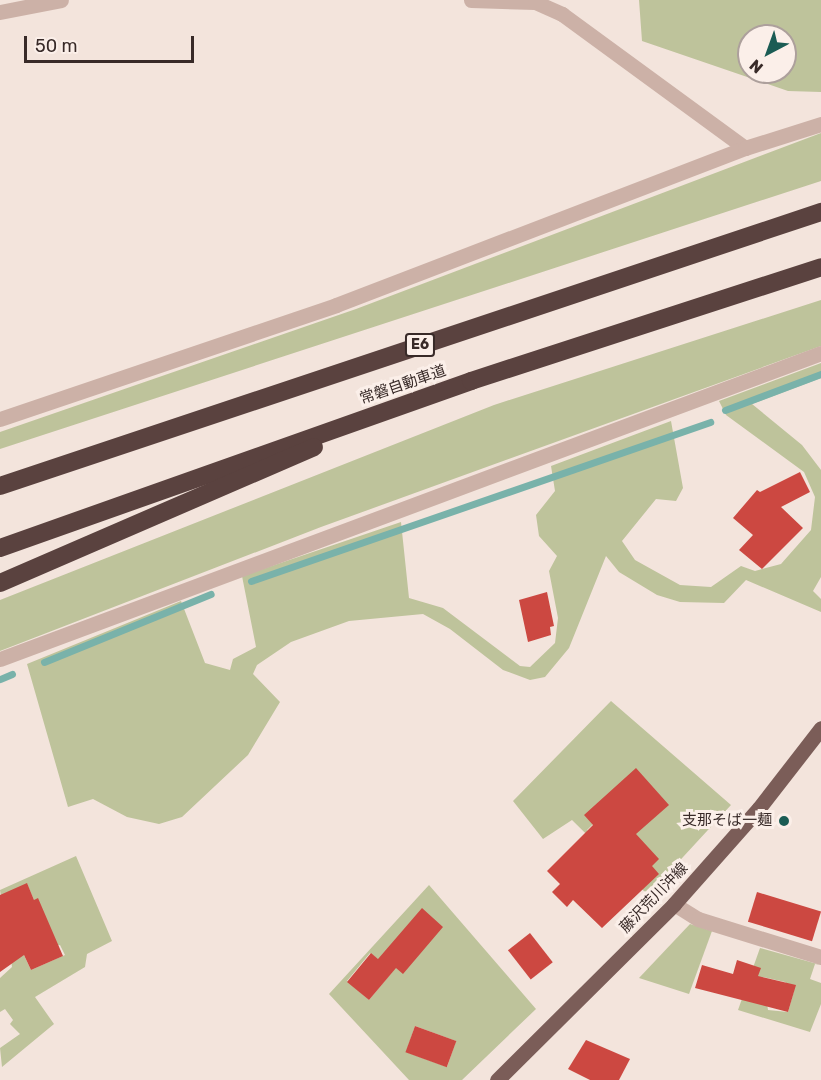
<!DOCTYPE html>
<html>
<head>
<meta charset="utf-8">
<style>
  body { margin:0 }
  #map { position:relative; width:821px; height:1080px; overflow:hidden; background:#f3e4dc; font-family:Rubik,"Noto Sans JP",sans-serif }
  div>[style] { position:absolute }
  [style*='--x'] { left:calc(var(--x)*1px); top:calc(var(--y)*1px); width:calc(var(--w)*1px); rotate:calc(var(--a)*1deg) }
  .green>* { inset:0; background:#bec39b }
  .stream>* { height:7px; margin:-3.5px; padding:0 3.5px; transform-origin:3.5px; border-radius:3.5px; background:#79b2aa }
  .building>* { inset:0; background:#cc4841; transform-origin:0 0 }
  .minor>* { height:15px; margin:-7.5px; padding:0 7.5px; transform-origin:7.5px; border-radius:7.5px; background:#ccb1a7 }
  .major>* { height:15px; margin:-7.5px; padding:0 7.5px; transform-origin:7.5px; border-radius:7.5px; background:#7b5d58 }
  .highway>* { height:18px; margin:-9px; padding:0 9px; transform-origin:9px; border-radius:9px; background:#5a423f }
  .dots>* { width:16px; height:16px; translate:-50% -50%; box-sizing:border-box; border:3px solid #fbefe9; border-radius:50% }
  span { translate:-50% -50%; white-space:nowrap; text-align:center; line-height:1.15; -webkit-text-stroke:6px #fbefe9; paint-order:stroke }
  .shield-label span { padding:2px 4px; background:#fbefe9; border:2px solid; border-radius:4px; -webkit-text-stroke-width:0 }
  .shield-label { font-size:14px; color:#382a28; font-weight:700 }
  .street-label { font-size:15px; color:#382a28 }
  .poi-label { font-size:15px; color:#382a28 }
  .right { translate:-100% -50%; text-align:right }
  .north { position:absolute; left:737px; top:24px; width:60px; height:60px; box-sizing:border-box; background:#fbefe9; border:2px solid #ada09c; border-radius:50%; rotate:221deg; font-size:16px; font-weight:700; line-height:24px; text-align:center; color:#382a28 }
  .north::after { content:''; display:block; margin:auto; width:21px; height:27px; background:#1b5c54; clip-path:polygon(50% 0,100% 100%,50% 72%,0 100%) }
  .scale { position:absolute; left:24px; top:36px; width:170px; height:27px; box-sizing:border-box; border:3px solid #382a28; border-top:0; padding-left:8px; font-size:18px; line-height:21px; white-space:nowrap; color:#382a28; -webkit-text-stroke:4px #fbefe9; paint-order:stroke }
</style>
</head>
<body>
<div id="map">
  <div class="green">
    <div style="clip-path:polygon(evenodd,639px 0,821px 0,821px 92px,788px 91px,642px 41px,639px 0,749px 36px,785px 36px,785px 72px,749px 72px,749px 36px)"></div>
    <div style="clip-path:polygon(821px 133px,821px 181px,0 449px,0 432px,356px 309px)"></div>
    <div style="clip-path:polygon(821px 300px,821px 346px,321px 527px,0 651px,0 600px,494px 405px)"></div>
    <div style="clip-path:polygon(821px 363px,821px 378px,752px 404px,802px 445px,821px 470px,821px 577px,813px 591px,821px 599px,821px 612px,746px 580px,724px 603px,680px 602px,657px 595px,619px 572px,606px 556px,569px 648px,545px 677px,530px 680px,503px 670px,450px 629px,423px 614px,349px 621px,291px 642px,257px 665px,253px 674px,280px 702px,248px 755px,182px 817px,159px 824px,127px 817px,93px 799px,68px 807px,27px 664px,181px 601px,205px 663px,230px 670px,233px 659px,256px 647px,242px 576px,401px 522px,409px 598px,443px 608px,520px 666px,530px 667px,555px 643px,558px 618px,549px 571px,557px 556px,539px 536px,536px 515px,555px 491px,551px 466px,671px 421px,683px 488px,676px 501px,656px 499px,622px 541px,635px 560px,680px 585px,711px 587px,741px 566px,755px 571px,781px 564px,811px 530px,815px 497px,804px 472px,726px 415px,719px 401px)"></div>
    <div style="clip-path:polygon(evenodd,611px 701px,731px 805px,648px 895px,572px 820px,543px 839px,513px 801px,611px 701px,593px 824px,623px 830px,603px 847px,587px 830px,593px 824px)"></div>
    <div style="clip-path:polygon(evenodd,76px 856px,112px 941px,87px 954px,85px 967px,35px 997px,54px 1024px,2px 1067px,0 1048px,20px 1034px,10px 1024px,13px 1020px,5px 1009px,0 1012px,0 978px,12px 967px,0 890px,76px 856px,27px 884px,34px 900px,22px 943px,2px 895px,27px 884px,76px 856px,60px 945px,65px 955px,31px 970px,22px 951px,60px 945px)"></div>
    <div style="clip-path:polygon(evenodd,429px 885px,536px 1009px,462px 1080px,409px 1080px,329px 994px,429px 885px,370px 953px,393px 971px,369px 1000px,347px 981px,370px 953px,429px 885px,415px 1026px,456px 1041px,447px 1067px,406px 1052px,415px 1026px)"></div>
    <div style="clip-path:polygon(690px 924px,712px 931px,689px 994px,639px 978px)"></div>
    <div style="clip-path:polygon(evenodd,760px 948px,821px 965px,815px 964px,810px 979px,821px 983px,821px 1004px,810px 1032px,738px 1010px,760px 948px,763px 977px,785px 982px,794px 991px,788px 1012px,768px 1010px,763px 977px)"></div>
  </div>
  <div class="stream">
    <div style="--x:725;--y:410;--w:103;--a:-20.6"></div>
    <div style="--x:251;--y:581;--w:486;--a:-19.1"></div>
    <div style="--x:44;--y:662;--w:180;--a:-22.2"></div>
    <div style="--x:0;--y:679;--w:13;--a:-23"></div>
  </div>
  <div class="building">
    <div style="clip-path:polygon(800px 472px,810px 492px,781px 507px,803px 528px,762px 569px,739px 550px,753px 535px,733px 518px,757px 490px,760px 492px)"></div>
    <div style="clip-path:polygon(547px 592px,554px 626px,550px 627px,551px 635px,528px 642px,519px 600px)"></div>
    <div style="clip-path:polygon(636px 768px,669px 805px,636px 834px,659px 859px,652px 866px,659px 874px,602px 928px,573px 900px,567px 907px,552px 892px,560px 884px,547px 871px,593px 825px,584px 815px)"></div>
    <div style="clip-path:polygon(27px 883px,34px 900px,38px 898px,63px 956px,31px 970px,24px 955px,0 972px,0 895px)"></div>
    <div style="left:757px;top:892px;width:67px;height:31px;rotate:17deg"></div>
    <div style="clip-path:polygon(422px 908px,443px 927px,403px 974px,396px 968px,369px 1000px,347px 982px,371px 953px,378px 959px)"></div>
    <div style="left:530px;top:933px;width:37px;height:28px;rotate:52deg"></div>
    <div style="clip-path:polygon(737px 960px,761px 968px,758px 976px,796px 985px,788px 1012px,695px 988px,702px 965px,733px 974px)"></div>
    <div style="left:415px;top:1026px;width:44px;height:28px;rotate:20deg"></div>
    <div style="clip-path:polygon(586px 1040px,630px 1059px,619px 1080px,590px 1080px,568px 1069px)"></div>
  </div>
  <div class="minor">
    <div style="--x:471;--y:0;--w:64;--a:1.8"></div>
    <div style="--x:535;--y:2;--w:30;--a:24"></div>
    <div style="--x:562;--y:14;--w:227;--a:36.2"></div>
    <div style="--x:0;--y:12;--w:62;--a:-11.1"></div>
    <div style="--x:0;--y:419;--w:355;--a:-18.7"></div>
    <div style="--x:336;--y:305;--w:438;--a:-21"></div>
    <div style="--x:745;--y:148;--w:80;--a:-17.5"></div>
    <div style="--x:0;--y:659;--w:876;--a:-20.44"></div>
    <div style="--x:674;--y:904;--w:28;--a:32"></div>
    <div style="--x:698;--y:919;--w:129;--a:17.2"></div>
  </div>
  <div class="major">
    <div style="--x:497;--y:1080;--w:250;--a:-44.8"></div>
    <div style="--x:674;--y:904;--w:128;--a:-48.5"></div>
    <div style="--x:759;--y:808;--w:101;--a:-52.2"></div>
  </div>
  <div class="highway">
    <div style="--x:0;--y:486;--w:866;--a:-18.46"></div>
    <div style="--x:0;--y:548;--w:500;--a:-19.5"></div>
    <div style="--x:471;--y:381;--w:368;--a:-18"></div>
    <div style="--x:0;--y:583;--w:342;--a:-23.4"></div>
  </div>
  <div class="dots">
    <div style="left:784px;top:821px;background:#1b5c54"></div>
  </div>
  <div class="shield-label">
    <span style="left:420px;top:345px">E6</span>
  </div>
  <div class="street-label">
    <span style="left:403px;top:385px;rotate:-19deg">常磐自動車道</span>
    <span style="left:654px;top:898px;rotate:-46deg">藤沢荒川沖線</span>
  </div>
  <div class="poi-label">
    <span class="right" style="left:772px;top:821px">支那そば一麺</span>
  </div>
  <div class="north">N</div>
  <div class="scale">50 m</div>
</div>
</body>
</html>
